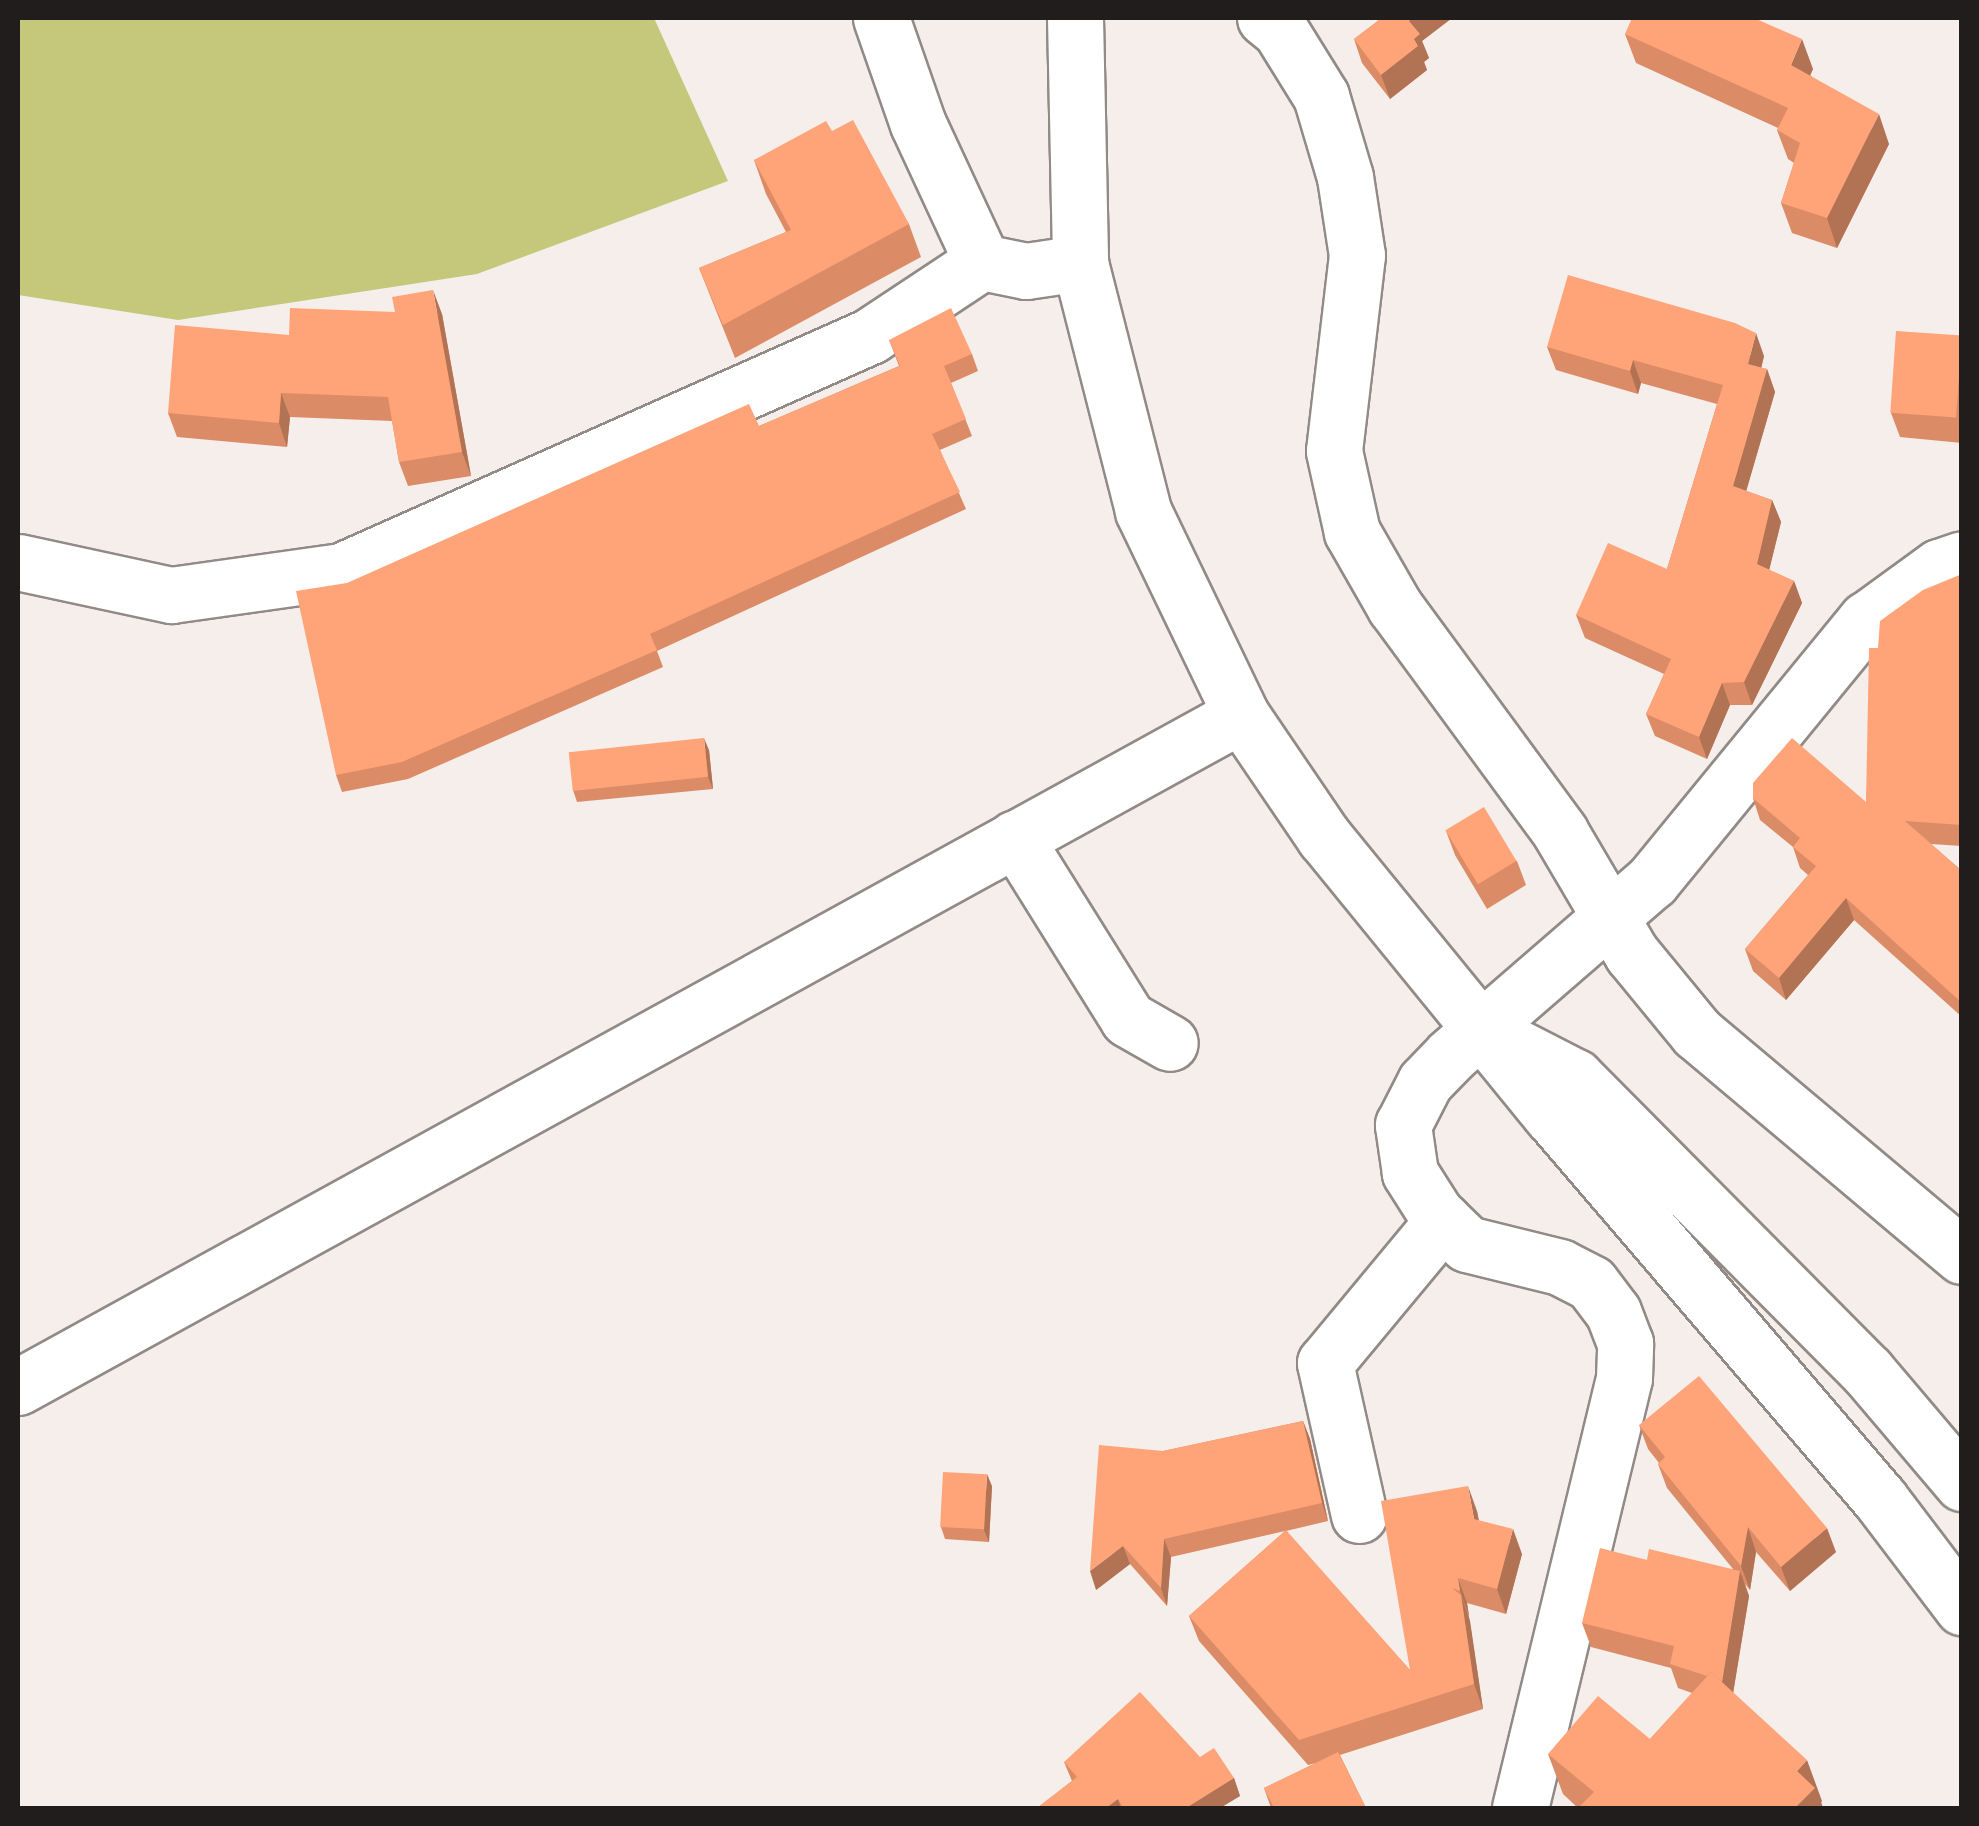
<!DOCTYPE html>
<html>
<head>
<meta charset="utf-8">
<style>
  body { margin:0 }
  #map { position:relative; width:1979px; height:1826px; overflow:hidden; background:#f5eeea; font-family:Raleway,sans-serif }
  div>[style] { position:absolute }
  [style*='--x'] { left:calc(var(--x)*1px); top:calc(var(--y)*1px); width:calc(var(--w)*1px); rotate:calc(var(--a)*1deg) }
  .green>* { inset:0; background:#c5c77b }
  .roads { filter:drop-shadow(2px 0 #918a87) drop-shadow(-2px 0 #918a87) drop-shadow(0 2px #918a87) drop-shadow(0 -2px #918a87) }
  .minor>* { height:55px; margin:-27.5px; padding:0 27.5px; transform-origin:27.5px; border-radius:27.5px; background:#fff }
  .wall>* { inset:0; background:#db8c67 }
  .shaded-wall>* { inset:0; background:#b27254 }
  .building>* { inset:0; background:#ffa378; transform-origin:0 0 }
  span { translate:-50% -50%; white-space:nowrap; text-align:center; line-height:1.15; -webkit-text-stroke:8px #fffcfb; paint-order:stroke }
  .frame { position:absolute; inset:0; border:20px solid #201d1c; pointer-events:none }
</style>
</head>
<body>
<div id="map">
  <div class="green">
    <div style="clip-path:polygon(18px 18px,654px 18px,728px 181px,477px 274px,178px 320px,18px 295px)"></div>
  </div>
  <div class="roads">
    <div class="minor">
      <div style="--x:881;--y:18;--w:112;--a:70.8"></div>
      <div style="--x:918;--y:124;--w:152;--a:65.1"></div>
      <div style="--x:1075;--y:18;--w:245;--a:88.8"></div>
      <div style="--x:1080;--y:263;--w:256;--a:75.7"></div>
      <div style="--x:1143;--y:511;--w:226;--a:64.3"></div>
      <div style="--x:1241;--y:715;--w:148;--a:55.8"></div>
      <div style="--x:1324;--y:837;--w:359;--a:50.8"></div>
      <div style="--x:1551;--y:1115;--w:506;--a:49.41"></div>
      <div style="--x:1880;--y:1499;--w:136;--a:52.8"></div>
      <div style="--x:1265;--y:18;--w:19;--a:39"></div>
      <div style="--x:1280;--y:30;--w:78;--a:58.2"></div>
      <div style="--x:1321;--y:96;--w:84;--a:73.5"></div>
      <div style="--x:1345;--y:177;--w:79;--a:81.3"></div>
      <div style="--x:1357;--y:255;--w:197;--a:96.7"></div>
      <div style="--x:1334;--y:451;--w:83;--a:77.5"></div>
      <div style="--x:1352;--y:532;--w:86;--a:60.2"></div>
      <div style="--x:1395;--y:607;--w:279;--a:53.7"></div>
      <div style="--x:1560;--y:832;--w:142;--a:59.5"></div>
      <div style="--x:1632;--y:954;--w:102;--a:50.6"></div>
      <div style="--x:1697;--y:1033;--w:346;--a:40.1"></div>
      <div style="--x:18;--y:562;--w:157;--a:12.2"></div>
      <div style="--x:171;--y:595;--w:172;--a:-8"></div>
      <div style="--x:341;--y:571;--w:579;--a:-23.95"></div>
      <div style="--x:870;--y:336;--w:134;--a:-33.5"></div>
      <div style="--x:982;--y:262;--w:45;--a:11.6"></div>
      <div style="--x:1026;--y:271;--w:55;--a:-8.4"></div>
      <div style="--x:1015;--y:838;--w:213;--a:58"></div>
      <div style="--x:1128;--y:1019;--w:48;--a:29.7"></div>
      <div style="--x:1501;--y:1039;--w:83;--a:27.2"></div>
      <div style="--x:1575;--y:1077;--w:414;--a:45.2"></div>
      <div style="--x:1867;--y:1371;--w:147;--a:49.7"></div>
      <div style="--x:18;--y:1387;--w:1395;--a:-28.79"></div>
      <div style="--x:1359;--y:1515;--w:156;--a:-102.6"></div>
      <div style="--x:1325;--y:1363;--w:185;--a:-50.3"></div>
      <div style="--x:1520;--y:1808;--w:442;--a:-76.4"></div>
      <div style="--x:1624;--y:1378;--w:35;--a:-88"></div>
      <div style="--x:1625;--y:1343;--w:33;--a:-111"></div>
      <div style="--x:1613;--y:1312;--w:36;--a:-127"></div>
      <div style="--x:1591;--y:1283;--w:35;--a:-153"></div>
      <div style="--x:1560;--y:1267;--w:96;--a:-166.1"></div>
      <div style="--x:1467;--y:1244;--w:43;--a:-135.9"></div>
      <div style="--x:1436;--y:1214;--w:49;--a:-122.4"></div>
      <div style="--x:1410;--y:1173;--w:49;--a:-98.3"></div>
      <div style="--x:1403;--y:1125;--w:48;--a:-62.9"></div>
      <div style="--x:1425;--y:1082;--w:37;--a:-46"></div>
      <div style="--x:1451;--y:1055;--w:266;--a:-40.9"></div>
      <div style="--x:1652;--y:881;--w:338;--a:-50.7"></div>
      <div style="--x:1866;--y:620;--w:90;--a:-36"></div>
      <div style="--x:1939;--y:567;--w:24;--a:-19"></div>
    </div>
  </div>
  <div class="wall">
    <div style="clip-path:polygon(1377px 18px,1452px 18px,1422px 41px,1429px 58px,1424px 62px,1427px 70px,1390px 99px,1362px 63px,1354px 39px,1379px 20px)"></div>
    <div style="clip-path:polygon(1625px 34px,1813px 69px,1810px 75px,1889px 144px,1837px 248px,1792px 233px,1781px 203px,1794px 163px,1788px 159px,1777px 130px,1778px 128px,1636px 63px)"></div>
    <div style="clip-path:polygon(832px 131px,909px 224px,921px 257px,735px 358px,699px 268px,786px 232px,766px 194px,754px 160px)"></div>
    <div style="clip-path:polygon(442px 314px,471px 476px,408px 486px,399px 462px,392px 421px,290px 417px,287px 447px,177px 437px,168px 413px,289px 335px)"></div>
    <div style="clip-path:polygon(1962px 336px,1962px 443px,1900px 437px,1891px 413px)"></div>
    <div style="clip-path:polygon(889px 340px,972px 354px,978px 371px,951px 383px,972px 436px,940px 450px,966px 509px,657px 651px,663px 667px,408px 779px,342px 792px,336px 775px,759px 426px,899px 366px)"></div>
    <div style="clip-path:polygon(1547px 347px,1764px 356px,1761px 368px,1767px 369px,1775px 392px,1746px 491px,1772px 500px,1781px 522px,1769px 570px,1794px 581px,1802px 603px,1752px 705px,1730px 705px,1707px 759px,1655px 736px,1646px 714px,1664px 674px,1585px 638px,1576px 615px,1667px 569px,1717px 404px,1641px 383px,1638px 394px,1556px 370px)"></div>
    <div style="clip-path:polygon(1962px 574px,1962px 846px,1931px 844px,1962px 871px,1962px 1017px,1854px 920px,1786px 1000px,1753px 971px,1745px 949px,1808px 875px,1800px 868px,1793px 847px,1760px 820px,1753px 798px,1866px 802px,1878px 648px)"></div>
    <div style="clip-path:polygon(709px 750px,713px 789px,577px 802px,573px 790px)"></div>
    <div style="clip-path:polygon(1446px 831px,1517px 861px,1526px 885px,1487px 909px,1455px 855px)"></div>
    <div style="clip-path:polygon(1303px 1421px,1310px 1439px,1328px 1521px,1286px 1531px,1410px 1670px,1477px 1511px,1479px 1521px,1522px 1554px,1506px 1614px,1467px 1603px,1483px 1709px,1340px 1755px,1366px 1808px,1271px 1808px,1264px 1788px,1316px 1763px,1308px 1765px,1199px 1641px,1189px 1616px,1285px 1531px,1171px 1557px,1167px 1606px,1130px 1564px,1096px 1590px,1163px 1451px)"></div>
    <div style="clip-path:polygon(1639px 1425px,1836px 1552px,1790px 1591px,1756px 1552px,1750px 1590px,1745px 1584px,1749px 1596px,1733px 1693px,1822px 1801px,1821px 1802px,1823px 1808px,1578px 1808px,1563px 1794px,1548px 1754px,1650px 1739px,1692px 1693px,1678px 1688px,1671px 1668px,1591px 1647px,1582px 1623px,1733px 1569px,1667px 1488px,1658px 1464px,1659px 1463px,1648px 1449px)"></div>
    <div style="clip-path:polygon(992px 1486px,989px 1542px,945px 1539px,941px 1527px)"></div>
    <div style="clip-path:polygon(1200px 1757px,1234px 1778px,1240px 1796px,1220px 1808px,1037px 1808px,1072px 1781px,1064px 1762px)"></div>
  </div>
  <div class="shaded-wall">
    <div style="clip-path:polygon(1413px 18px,1452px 18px,1422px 41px,1429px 58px,1424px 62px,1427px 70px,1390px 99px,1381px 75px,1409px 21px)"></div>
    <div style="clip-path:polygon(1802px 39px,1813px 69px,1802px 94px,1791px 65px)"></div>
    <div style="clip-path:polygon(1879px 114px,1889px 144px,1837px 248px,1827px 218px)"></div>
    <div style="clip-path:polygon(433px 290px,442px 314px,471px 476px,462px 452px)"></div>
    <div style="clip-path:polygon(1756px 333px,1764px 356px,1757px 386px,1748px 364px)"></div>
    <div style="clip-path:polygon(1633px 360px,1641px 383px,1638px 394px,1630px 371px)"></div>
    <div style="clip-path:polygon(1767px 369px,1775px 392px,1741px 509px,1733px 486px)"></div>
    <div style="clip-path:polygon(281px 393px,290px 417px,287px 447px,279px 423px)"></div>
    <div style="clip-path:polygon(1772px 500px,1781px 522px,1765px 587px,1757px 564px)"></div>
    <div style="clip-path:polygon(1794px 581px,1802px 603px,1752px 705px,1744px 682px)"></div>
    <div style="clip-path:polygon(1722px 683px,1730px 705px,1707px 759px,1699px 737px)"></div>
    <div style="clip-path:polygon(704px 738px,709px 750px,713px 789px,708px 777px)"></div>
    <div style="clip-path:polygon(1846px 898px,1854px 920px,1786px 1000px,1779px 978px)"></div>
    <div style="clip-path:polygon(1303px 1421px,1310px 1439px,1328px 1521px,1322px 1503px)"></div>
    <div style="clip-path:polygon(987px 1474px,992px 1486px,989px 1542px,984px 1530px)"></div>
    <div style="clip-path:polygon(1468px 1486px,1477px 1511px,1483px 1544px,1474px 1519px)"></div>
    <div style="clip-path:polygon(1748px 1527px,1756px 1552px,1750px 1590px,1741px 1566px)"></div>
    <div style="clip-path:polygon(1827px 1528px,1836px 1552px,1790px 1591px,1781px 1567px)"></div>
    <div style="clip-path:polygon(1513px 1529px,1522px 1554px,1506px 1614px,1497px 1589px)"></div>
    <div style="clip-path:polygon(1164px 1539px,1171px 1557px,1167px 1606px,1161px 1588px)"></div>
    <div style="clip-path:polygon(1123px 1546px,1130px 1564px,1096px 1590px,1090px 1571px)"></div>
    <div style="clip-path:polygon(1740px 1571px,1749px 1596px,1731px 1706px,1722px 1682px)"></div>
    <div style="clip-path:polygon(1458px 1578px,1467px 1603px,1469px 1616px,1460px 1591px)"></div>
    <div style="clip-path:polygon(1461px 1595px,1470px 1621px,1483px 1709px,1474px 1684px)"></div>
    <div style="clip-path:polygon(1807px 1760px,1822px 1801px,1821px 1802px,1823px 1808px,1795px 1808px,1797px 1771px)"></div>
    <div style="clip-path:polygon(1234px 1778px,1240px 1796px,1220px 1808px,1186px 1808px)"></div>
    <div style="clip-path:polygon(1118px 1799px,1121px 1808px,1106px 1808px)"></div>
  </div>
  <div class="building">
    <div style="clip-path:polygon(1382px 18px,1413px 18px,1409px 21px,1420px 34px,1414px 39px,1418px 46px,1381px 75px,1354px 39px)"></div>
    <div style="clip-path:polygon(1632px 18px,1754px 18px,1802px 39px,1791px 65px,1879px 114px,1827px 218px,1781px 203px,1800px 143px,1777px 130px,1788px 108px,1625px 34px)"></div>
    <div style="clip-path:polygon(853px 120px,909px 224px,723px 325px,699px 268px,791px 230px,754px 160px,826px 121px,832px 131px)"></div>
    <div style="clip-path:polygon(1568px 275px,1735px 323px,1756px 333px,1748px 364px,1767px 369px,1733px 486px,1772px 500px,1757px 564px,1794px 581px,1744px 682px,1722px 683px,1699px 737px,1646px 714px,1671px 659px,1576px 615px,1608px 543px,1667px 569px,1723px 385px,1633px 360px,1630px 371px,1547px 347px)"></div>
    <div style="clip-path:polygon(433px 290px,462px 452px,399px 462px,388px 397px,281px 393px,279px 423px,168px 413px,175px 325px,289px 335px,290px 308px,395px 312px,392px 297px)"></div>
    <div style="clip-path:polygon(951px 308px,972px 354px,944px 366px,966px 419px,932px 434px,960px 492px,650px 634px,657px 650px,402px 762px,336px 775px,296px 591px,347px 583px,749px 404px,759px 426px,900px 366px,889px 340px)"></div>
    <div style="left:1896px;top:331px;width:66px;height:82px;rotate:4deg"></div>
    <div style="clip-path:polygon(1962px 574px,1962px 825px,1905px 821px,1962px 871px,1962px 1003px,1846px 898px,1779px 978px,1745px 949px,1816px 866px,1793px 847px,1800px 838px,1753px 798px,1753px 783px,1792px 738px,1866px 802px,1869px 648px,1878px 648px,1880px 621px,1923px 590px)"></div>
    <div style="left:704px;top:738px;width:39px;height:136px;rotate:84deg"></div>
    <div style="left:1484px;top:807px;width:63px;height:45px;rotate:59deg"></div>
    <div style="clip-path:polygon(1699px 1376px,1827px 1528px,1781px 1567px,1748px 1527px,1741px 1566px,1658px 1464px,1665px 1457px,1639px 1425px)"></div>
    <div style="clip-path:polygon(1303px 1421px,1322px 1503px,1164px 1539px,1161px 1588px,1123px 1546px,1090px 1571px,1099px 1445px,1163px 1451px)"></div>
    <div style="left:943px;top:1472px;width:44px;height:55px;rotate:3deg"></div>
    <div style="clip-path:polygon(1468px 1486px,1474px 1519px,1513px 1529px,1497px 1589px,1458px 1578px,1460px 1591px,1452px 1588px,1461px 1595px,1474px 1684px,1299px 1740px,1189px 1616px,1286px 1530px,1410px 1670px,1381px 1501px)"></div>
    <div style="clip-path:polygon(1600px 1548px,1647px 1560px,1649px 1549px,1740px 1571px,1722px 1682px,1711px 1672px,1707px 1676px,1670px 1664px,1674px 1646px,1582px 1623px)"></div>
    <div style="clip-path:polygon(1711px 1672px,1807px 1760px,1797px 1771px,1815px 1788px,1795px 1808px,1578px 1808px,1594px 1792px,1548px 1754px,1598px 1696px,1650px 1739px)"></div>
    <div style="clip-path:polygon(1140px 1692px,1200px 1757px,1214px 1748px,1234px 1778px,1186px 1808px,1123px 1808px,1118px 1799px,1106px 1808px,1037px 1808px,1077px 1777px,1064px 1762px)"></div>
    <div style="clip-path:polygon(1338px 1752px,1366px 1808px,1274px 1808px,1264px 1788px)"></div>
  </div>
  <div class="frame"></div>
</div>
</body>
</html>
